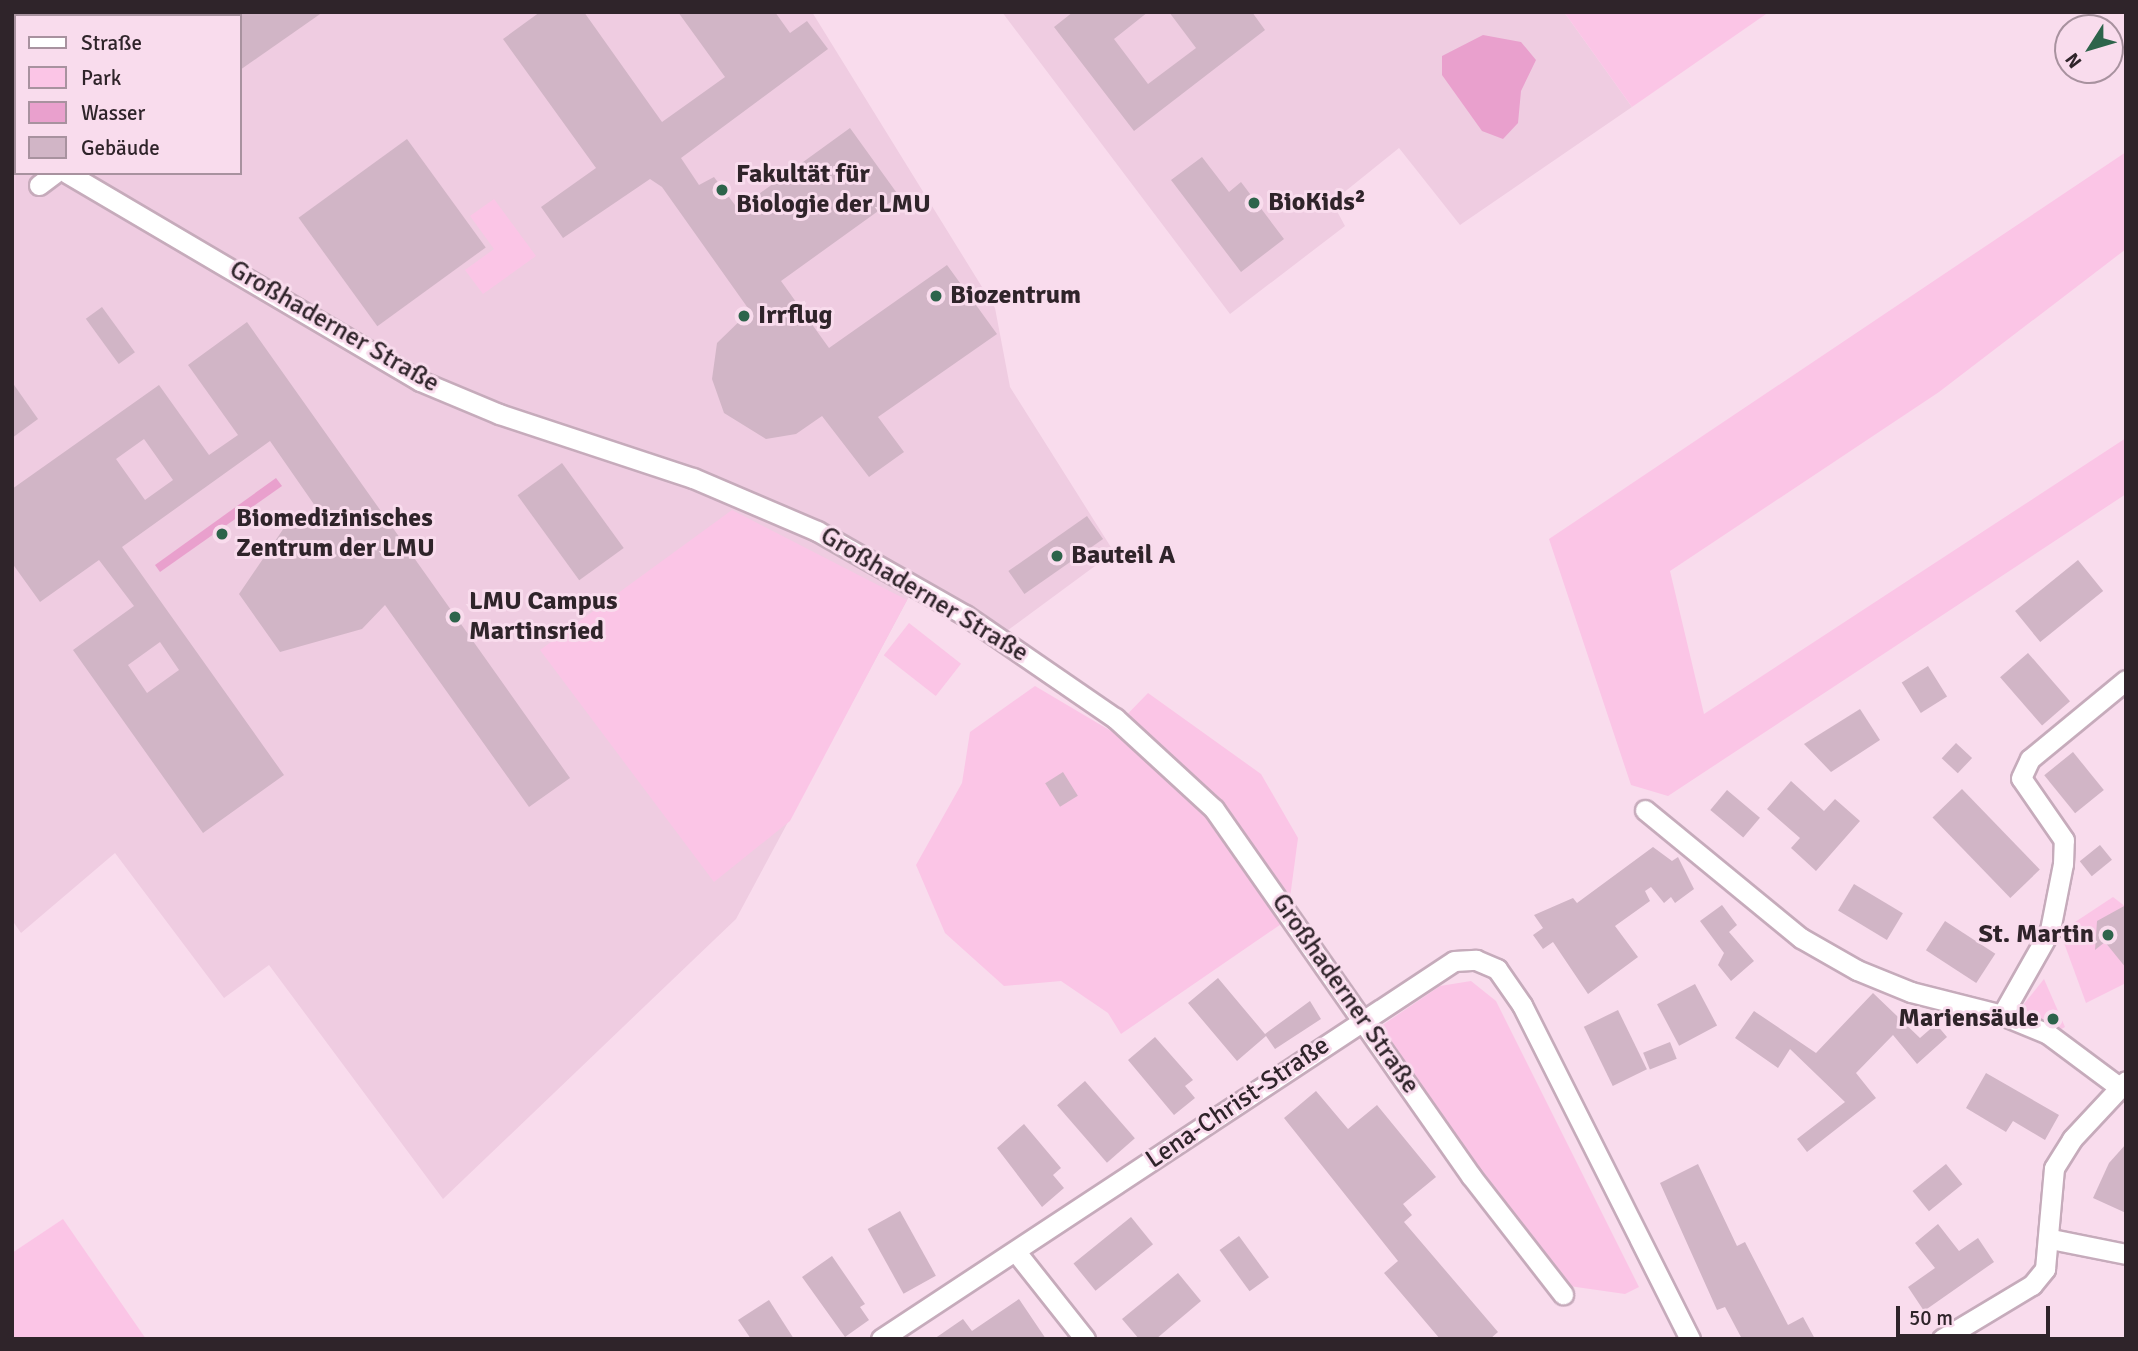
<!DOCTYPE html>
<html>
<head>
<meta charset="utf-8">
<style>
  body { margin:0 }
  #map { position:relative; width:2138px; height:1351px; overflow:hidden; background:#f9dced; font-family:Signika,sans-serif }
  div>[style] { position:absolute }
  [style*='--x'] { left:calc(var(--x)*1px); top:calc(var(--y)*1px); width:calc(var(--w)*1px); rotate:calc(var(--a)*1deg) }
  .built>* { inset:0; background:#efcce1 }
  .green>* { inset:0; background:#fbc5e6; transform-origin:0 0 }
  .water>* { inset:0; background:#e9a0cd }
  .building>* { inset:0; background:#d1b5c6; transform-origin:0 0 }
  .roads { filter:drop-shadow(2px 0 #c6abbb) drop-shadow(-2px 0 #c6abbb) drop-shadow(0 2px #c6abbb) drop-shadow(0 -2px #c6abbb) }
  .street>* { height:19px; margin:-9.5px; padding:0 9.5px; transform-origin:9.5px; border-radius:9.5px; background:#fff }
  .dots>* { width:19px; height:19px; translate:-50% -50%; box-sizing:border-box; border:4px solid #f9dced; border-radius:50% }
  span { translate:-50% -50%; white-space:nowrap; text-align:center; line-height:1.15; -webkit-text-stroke:6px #f9dced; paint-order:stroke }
  .poi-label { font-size:26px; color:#2f242a; font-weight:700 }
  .left { translate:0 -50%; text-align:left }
  .right { translate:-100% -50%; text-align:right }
  .street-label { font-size:26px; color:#2f242a }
  .frame { position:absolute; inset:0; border:14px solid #2f242a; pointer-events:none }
  .legend { position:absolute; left:14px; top:14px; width:228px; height:161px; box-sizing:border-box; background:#f9dced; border:2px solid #a8929f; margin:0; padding:9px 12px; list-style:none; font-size:21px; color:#2f242a }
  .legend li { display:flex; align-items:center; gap:14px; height:35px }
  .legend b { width:35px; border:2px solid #a8929f }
  .north { position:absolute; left:2054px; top:14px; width:70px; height:70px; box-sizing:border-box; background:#f9dced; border:2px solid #a8929f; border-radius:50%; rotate:233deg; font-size:19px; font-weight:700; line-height:28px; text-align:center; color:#2f242a }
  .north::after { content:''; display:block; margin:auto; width:24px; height:32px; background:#2d644b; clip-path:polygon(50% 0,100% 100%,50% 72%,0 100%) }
  .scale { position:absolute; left:1896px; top:1306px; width:154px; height:32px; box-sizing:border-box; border:4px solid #2f242a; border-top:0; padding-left:9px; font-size:21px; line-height:24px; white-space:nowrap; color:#2f242a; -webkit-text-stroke:5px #f9dced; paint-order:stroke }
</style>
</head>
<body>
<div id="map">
  <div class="built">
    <div style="clip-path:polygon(130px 12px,812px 12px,995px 308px,1010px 387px,1114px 552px,1004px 633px,919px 578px,736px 919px,443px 1199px,269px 965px,224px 998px,115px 853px,21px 933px,12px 920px,12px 104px,16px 101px,16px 173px,240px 173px,240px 16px,126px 16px)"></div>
    <div style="clip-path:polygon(1002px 12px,1564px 12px,1632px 107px,1460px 225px,1399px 148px,1332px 202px,1345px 226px,1230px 314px)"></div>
  </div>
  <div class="green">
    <div style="clip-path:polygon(1564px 12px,1769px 12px,1632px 107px)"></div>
    <div style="clip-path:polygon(2126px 152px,2126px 249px,1939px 392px,1670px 571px,1704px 714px,2126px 438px,2126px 494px,1668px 796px,1631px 785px,1549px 539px)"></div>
    <div style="clip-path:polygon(494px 199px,536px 256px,483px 294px,465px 270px,494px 249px,470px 216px)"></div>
    <div style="clip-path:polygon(732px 510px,907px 600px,790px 821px,714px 882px,540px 650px)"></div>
    <div style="left:909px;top:623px;width:66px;height:41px;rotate:38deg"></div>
    <div style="clip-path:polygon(1035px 686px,1111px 731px,1148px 693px,1261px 774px,1298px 838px,1287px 920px,1121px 1034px,1108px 1013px,1061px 981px,1004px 986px,945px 933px,916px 865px,962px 783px,970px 732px)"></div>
    <div style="clip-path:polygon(2113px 897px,2126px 907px,2126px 983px,2086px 1003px,2060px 932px)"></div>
    <div style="clip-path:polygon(2044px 979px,2065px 1027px,2058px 1031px,2019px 1010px)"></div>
    <div style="clip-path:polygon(1471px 981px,1496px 1001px,1639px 1287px,1625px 1294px,1569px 1286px,1489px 1185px,1381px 1026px,1440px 986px)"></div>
    <div style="clip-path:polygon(63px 1219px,146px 1339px,12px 1339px,12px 1253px)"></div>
  </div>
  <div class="water">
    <div style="clip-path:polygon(1483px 35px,1521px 42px,1536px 60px,1521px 91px,1518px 123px,1503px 139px,1482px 131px,1442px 75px,1442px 56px)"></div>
    <div style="clip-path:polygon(276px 478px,282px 486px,160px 572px,155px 565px)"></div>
  </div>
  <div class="building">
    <div style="clip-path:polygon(240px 12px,323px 12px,240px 70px)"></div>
    <div style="clip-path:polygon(540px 12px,584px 12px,662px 122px,725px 77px,678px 12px,775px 12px,790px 33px,807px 21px,828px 49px,681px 158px,699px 185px,714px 177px,738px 209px,850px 128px,899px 196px,781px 281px,829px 348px,947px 265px,997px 334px,878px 417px,904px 452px,869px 477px,822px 416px,796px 434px,766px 439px,724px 413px,712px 379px,717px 343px,750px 311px,662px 187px,650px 179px,563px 238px,541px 207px,596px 168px,503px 39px)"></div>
    <div style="clip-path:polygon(1073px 12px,1148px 12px,1114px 39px,1148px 84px,1196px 48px,1169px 12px,1252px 12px,1265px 30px,1134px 131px,1054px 27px)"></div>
    <div style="left:407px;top:139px;width:134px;height:134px;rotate:54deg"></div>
    <div style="clip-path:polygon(1202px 157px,1229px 192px,1241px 182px,1284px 239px,1241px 272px,1171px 180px)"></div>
    <div style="left:102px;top:307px;width:56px;height:20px;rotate:54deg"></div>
    <div style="clip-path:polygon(evenodd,247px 322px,570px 778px,529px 807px,385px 605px,362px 629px,280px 652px,239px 594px,290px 519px,320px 513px,270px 441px,122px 547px,284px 775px,203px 833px,73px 650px,134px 606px,99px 560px,40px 602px,12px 563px,12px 489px,159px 385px,209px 455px,238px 435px,188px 365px,247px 322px,144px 439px,173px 480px,145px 500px,116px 459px,144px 439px,247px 322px,160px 642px,179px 670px,147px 693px,128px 665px,160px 642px)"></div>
    <div style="clip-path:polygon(12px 382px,38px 419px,12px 438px)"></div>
    <div style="left:562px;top:463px;width:105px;height:55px;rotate:54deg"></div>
    <div style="left:1087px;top:516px;width:28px;height:96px;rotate:55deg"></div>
    <div style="left:2078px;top:560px;width:40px;height:81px;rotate:51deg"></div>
    <div style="left:2028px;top:653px;width:64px;height:37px;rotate:49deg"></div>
    <div style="left:1928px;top:666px;width:36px;height:31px;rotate:58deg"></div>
    <div style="clip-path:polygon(1860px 709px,1880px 740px,1831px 772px,1804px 744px)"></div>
    <div style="left:1956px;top:743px;width:22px;height:21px;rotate:43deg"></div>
    <div style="left:2073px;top:752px;width:49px;height:37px;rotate:51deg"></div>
    <div style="left:1063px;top:772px;width:28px;height:21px;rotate:58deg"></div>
    <div style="clip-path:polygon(1791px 781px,1824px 811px,1835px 799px,1860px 821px,1816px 871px,1791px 848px,1800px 838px,1767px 809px)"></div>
    <div style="left:1962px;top:789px;width:112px;height:41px;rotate:46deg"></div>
    <div style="left:1727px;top:790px;width:43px;height:26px;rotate:40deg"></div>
    <div style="left:2100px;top:845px;width:19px;height:26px;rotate:51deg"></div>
    <div style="clip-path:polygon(1653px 847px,1672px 861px,1678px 857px,1694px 889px,1675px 903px,1671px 897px,1664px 903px,1651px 887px,1645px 891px,1650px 901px,1615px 926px,1638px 957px,1588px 994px,1553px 942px,1543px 949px,1533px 935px,1543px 928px,1534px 915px,1573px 898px,1577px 903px)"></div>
    <div style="left:1854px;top:884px;width:57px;height:31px;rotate:31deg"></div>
    <div style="clip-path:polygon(1722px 905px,1737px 925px,1729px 932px,1754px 961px,1731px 981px,1718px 965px,1724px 953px,1700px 921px)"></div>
    <div style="clip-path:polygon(2126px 905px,2126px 968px,2105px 942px,2095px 950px,2097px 921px)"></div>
    <div style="left:1945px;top:921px;width:60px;height:35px;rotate:33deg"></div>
    <div style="clip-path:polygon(1218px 978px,1265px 1034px,1310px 1001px,1321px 1019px,1275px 1049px,1266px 1036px,1237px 1061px,1188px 1003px)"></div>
    <div style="left:1695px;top:984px;width:47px;height:43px;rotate:62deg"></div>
    <div style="clip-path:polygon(1873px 993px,1920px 1038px,1936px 1024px,1947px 1037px,1917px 1064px,1893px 1035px,1856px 1073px,1876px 1098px,1807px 1152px,1797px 1139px,1845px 1102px,1790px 1049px,1778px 1068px,1735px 1038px,1754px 1011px,1816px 1053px)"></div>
    <div style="left:1618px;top:1010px;width:66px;height:38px;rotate:64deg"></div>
    <div style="clip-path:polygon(1155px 1037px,1193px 1080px,1185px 1086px,1195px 1098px,1174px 1115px,1128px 1060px)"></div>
    <div style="left:1670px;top:1042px;width:18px;height:29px;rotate:68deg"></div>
    <div style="clip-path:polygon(1986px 1073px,2059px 1115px,2045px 1140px,2013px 1121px,2006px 1132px,1966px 1108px)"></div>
    <div style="left:1085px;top:1081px;width:76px;height:37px;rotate:49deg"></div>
    <div style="clip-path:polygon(1316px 1091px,1348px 1129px,1377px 1105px,1436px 1177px,1403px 1204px,1412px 1215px,1404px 1222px,1498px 1332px,1490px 1339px,1440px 1339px,1384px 1273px,1398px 1261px,1284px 1118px)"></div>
    <div style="clip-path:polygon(1024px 1124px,1061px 1168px,1053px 1175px,1064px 1188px,1042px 1207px,997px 1148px)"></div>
    <div style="clip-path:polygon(2126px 1144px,2126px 1213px,2093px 1198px,2109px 1163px)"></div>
    <div style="clip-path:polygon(1698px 1164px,1737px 1246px,1745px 1242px,1788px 1325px,1803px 1317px,1815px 1339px,1742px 1339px,1725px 1307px,1717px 1310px,1660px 1183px)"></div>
    <div style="left:1946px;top:1164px;width:26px;height:43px;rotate:51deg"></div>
    <div style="left:900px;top:1211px;width:74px;height:37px;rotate:61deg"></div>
    <div style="left:1131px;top:1217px;width:35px;height:74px;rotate:51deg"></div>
    <div style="clip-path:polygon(1938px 1224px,1959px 1251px,1978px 1238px,1994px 1262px,1924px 1311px,1908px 1287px,1935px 1268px,1915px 1243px)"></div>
    <div style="left:1239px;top:1236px;width:51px;height:24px;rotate:54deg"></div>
    <div style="clip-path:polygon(832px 1256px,865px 1304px,860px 1307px,869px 1320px,845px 1337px,802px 1277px)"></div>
    <div style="clip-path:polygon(1178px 1273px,1201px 1301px,1156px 1339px,1139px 1339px,1122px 1319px)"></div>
    <div style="clip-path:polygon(1019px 1299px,1046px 1339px,934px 1339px,963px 1319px,972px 1331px)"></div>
    <div style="clip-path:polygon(769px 1300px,794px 1339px,751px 1339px,738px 1320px)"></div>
  </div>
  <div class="roads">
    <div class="street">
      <div style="--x:102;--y:16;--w:6;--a:-45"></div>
      <div style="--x:12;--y:86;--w:5;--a:-37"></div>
      <div style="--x:12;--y:140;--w:4;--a:27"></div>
      <div style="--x:67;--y:173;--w:410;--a:30.5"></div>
      <div style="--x:420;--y:381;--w:86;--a:22.7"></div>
      <div style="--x:499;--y:414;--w:204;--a:18.3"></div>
      <div style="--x:693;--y:478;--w:135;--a:23.1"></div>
      <div style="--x:817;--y:531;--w:170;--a:29.6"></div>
      <div style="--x:965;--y:615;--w:182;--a:34.5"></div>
      <div style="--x:1115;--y:718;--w:134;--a:42.6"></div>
      <div style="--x:1214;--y:809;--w:448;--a:55"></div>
      <div style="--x:1471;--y:1176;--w:150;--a:52.1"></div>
      <div style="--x:39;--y:185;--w:20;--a:-37"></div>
      <div style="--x:1645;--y:810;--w:202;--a:39.4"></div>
      <div style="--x:1801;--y:938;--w:64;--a:29.7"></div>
      <div style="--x:1857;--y:970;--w:58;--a:22.2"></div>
      <div style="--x:1911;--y:992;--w:94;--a:14.2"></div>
      <div style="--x:2002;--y:1015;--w:50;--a:22.4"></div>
      <div style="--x:2048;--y:1034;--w:89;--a:36.7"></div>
      <div style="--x:2002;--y:1015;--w:98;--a:-60.5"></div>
      <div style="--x:2050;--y:930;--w:67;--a:-78.9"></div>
      <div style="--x:2063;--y:864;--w:24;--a:-88"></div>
      <div style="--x:2064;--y:840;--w:75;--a:-124.7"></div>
      <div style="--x:2021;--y:778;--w:21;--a:-65"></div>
      <div style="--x:2030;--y:759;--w:124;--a:-39.5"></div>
      <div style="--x:2051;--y:1239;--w:76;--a:11.3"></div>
      <div style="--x:1016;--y:1252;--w:111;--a:51.6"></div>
      <div style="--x:881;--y:1339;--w:686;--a:-33.41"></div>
      <div style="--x:1454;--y:961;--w:22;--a:-3"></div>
      <div style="--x:1476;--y:960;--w:23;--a:23"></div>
      <div style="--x:1497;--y:969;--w:44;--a:55.2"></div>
      <div style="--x:1522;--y:1005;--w:374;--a:63.3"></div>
      <div style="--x:1942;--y:1339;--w:105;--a:-31"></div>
      <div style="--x:2032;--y:1285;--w:21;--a:-51"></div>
      <div style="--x:2045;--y:1269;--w:101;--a:-84.9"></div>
      <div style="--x:2054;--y:1168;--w:34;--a:-58"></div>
      <div style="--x:2072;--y:1139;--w:79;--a:-47"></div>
    </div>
  </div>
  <div class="dots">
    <div style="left:722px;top:190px;background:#2d644b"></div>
    <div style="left:1254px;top:203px;background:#2d644b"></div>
    <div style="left:936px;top:296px;background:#2d644b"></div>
    <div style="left:744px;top:316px;background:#2d644b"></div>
    <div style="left:222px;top:534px;background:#2d644b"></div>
    <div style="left:1057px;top:556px;background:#2d644b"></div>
    <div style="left:455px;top:617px;background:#2d644b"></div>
    <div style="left:2108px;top:935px;background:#2d644b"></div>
    <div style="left:2053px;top:1019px;background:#2d644b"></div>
  </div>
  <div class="poi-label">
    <span class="left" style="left:736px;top:190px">Fakultät für<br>Biologie der LMU</span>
    <span class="left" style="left:1268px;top:203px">BioKids²</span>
    <span class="left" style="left:950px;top:296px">Biozentrum</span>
    <span class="left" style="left:758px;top:316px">Irrflug</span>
    <span class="left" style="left:236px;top:534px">Biomedizinisches<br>Zentrum der LMU</span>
    <span class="left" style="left:1071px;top:556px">Bauteil A</span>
    <span class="left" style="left:469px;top:617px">LMU Campus<br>Martinsried</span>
    <span class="right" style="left:2094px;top:935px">St. Martin</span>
    <span class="right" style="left:2039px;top:1019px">Mariensäule</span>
  </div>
  <div class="street-label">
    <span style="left:334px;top:327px;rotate:30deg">Großhaderner Straße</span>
    <span style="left:924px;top:595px;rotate:31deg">Großhaderner Straße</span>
    <span style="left:1345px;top:994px;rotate:55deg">Großhaderner Straße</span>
    <span style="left:1238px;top:1103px;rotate:-34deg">Lena-Christ-Straße</span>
  </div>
  <div class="frame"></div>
  <ul class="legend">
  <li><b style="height:9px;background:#fff"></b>Straße</li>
  <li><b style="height:19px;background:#fbc5e6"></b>Park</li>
  <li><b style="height:19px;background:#e9a0cd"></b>Wasser</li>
  <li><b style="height:19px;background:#d1b5c6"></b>Gebäude</li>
  </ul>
  <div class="north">N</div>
  <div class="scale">50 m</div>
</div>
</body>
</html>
